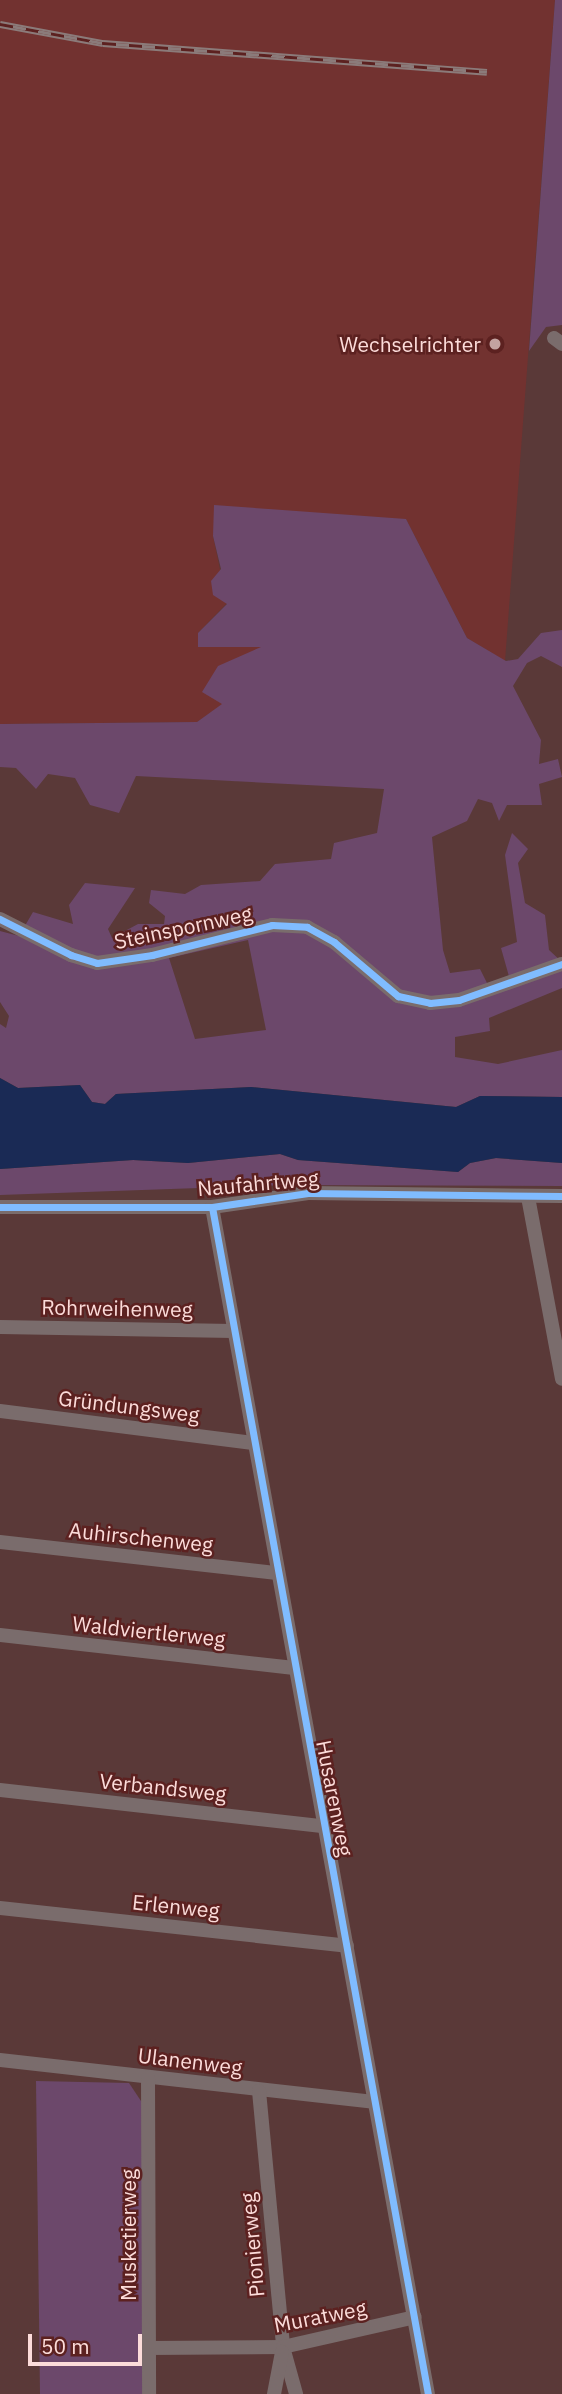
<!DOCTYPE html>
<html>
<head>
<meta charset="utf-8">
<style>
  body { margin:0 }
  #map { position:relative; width:562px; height:2394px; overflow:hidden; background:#5a3938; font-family:"IBM Plex Sans",sans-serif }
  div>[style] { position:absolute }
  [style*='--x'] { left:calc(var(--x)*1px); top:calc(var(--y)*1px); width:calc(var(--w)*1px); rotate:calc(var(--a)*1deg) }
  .built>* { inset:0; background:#723230 }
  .green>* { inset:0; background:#6c486b }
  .water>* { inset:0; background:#1a2a55 }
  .minor>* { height:14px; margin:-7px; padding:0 7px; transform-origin:7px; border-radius:7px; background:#7a6c6c }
  .rail>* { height:7px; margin-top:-3.5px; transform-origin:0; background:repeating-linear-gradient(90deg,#5c2120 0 13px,#8b7b7a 0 26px); box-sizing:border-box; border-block:2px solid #8b7b7a }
  .cycleway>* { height:7px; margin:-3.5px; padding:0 3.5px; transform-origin:3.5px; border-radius:3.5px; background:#80bcff }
  .dots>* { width:19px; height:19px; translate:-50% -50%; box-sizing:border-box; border:4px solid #5c2120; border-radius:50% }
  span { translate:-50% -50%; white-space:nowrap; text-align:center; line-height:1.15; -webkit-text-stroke:5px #5c2120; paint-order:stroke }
  .poi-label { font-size:21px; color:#fcdcda }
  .right { translate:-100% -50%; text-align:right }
  .street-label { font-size:21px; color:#fcdcda }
  .scale { position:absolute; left:28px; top:2334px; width:114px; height:32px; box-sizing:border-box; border:4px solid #fcdcda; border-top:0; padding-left:9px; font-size:21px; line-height:24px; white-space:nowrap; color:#fcdcda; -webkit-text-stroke:5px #5c2120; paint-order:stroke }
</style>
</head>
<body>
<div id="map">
  <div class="built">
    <div style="clip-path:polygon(0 0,555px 0,505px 661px,467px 638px,406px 519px,213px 536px,227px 603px,198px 633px,263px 646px,223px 704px,197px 722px,0 724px)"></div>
  </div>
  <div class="green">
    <div style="clip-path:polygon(555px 0,562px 0,562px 325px,546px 327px,529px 351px)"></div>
    <div style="clip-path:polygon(evenodd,214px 505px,406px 519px,467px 638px,506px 661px,518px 659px,541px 633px,562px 630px,562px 667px,541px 656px,527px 663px,513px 686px,541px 740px,539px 764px,558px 759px,562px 777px,539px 784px,542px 805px,507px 805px,499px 821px,492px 803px,478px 799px,467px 821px,432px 837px,443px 950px,450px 973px,480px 969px,489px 987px,510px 980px,501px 948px,517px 942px,505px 855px,512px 833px,528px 849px,518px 863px,525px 903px,545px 915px,549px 950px,562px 962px,562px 988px,489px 1018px,490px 1031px,455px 1037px,455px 1057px,498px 1064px,562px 1050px,562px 1097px,480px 1096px,456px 1107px,251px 1087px,116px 1094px,105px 1104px,92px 1102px,80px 1085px,18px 1088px,0 1078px,0 1024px,6px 1028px,9px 1016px,0 1002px,0 931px,19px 936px,33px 912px,73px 924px,69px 905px,85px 883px,135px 888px,108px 929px,112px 938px,138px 924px,164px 924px,165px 916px,149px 903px,151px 890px,185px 894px,201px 885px,260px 881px,275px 864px,331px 859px,334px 843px,377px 833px,384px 789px,136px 776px,119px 813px,90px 805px,75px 778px,48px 774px,36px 789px,16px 768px,0 767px,0 724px,197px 722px,222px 704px,202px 692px,218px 666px,261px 647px,198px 647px,198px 633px,227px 604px,213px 595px,211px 581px,221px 569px,213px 536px,214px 505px,248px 940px,266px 1030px,195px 1039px,169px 958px,248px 940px)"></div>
    <div style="clip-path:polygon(280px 1154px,298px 1160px,458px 1172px,470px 1163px,496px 1158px,562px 1163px,562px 1186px,287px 1185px,0 1195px,0 1169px,133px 1160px,188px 1163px)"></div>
    <div style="clip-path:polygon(36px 2081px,129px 2083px,143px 2104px,145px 2394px,40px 2394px)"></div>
  </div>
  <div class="water">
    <div style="clip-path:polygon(0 1078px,18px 1088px,80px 1085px,92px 1102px,105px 1104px,116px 1094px,251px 1087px,456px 1107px,480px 1096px,562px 1097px,562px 1163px,496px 1158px,470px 1163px,458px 1172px,298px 1160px,280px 1154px,188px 1163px,133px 1160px,0 1169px)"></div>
  </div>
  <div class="minor">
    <div style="--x:554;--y:338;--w:10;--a:37"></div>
    <div style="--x:0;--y:919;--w:80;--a:26.9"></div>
    <div style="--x:71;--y:955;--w:27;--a:17"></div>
    <div style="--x:97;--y:963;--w:56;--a:-8.3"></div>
    <div style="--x:152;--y:955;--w:124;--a:-14"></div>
    <div style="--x:272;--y:925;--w:35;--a:3"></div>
    <div style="--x:307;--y:927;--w:31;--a:29"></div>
    <div style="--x:334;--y:942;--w:84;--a:40.2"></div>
    <div style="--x:398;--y:996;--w:33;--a:12"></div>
    <div style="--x:430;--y:1003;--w:29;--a:-6"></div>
    <div style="--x:459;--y:1000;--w:109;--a:-19.3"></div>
    <div style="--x:528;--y:1197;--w:185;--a:79.4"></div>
    <div style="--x:0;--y:1207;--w:212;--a:0"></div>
    <div style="--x:212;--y:1207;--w:97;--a:-8.3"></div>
    <div style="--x:308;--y:1193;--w:254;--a:0.7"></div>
    <div style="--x:212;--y:1207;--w:1206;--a:79.69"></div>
    <div style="--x:0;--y:1327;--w:233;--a:1"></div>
    <div style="--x:0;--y:1411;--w:255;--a:7.2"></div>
    <div style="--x:0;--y:1542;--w:279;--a:6.4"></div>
    <div style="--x:0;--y:1635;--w:296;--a:6.4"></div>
    <div style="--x:0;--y:1790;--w:324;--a:6.4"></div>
    <div style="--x:0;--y:1908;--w:349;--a:6.2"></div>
    <div style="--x:0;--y:2060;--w:376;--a:6.4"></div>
    <div style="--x:148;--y:2077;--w:317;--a:89.8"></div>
    <div style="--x:259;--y:2091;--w:257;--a:84.6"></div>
    <div style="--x:283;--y:2347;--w:49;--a:74.5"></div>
    <div style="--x:149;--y:2348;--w:134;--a:-0.4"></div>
    <div style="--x:283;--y:2347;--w:135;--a:-12.8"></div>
    <div style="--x:274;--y:2394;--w:43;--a:-79.2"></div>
  </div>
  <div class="rail">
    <div style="--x:0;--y:24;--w:105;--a:10.5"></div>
    <div style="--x:103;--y:43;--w:385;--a:4.3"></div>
  </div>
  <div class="cycleway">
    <div style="--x:0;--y:919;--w:80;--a:26.9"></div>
    <div style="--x:71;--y:955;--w:27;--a:17"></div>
    <div style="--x:97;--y:963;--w:56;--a:-8.3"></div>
    <div style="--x:152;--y:955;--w:124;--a:-14"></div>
    <div style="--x:272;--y:925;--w:35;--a:3"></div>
    <div style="--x:307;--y:927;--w:31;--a:29"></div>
    <div style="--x:334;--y:942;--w:84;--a:40.2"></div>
    <div style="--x:398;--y:996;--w:33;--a:12"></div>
    <div style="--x:430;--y:1003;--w:29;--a:-6"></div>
    <div style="--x:459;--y:1000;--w:109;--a:-19.3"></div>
    <div style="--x:0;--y:1207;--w:212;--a:0"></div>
    <div style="--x:212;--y:1207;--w:97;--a:-8.3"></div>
    <div style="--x:308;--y:1193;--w:254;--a:0.7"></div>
    <div style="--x:212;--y:1207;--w:1206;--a:79.69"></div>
  </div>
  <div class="dots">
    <div style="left:495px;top:344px;background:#c3a3a1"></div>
  </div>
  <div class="poi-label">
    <span class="right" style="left:481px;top:344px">Wechselrichter</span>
  </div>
  <div class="street-label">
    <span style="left:183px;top:927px;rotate:-12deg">Steinspornweg</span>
    <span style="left:258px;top:1183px;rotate:-5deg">Naufahrtweg</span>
    <span style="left:117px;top:1308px;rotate:1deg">Rohrweihenweg</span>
    <span style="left:129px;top:1406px;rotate:7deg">Gründungsweg</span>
    <span style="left:141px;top:1537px;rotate:6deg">Auhirschenweg</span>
    <span style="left:149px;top:1631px;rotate:6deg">Waldviertlerweg</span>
    <span style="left:163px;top:1787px;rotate:6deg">Verbandsweg</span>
    <span style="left:335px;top:1798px;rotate:79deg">Husarenweg</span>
    <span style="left:176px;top:1906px;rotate:6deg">Erlenweg</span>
    <span style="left:190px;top:2061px;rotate:7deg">Ulanenweg</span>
    <span style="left:128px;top:2235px;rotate:-90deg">Musketierweg</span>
    <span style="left:252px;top:2245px;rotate:-95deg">Pionierweg</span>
    <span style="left:320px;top:2316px;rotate:-11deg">Muratweg</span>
  </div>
  <div class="scale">50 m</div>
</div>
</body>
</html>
